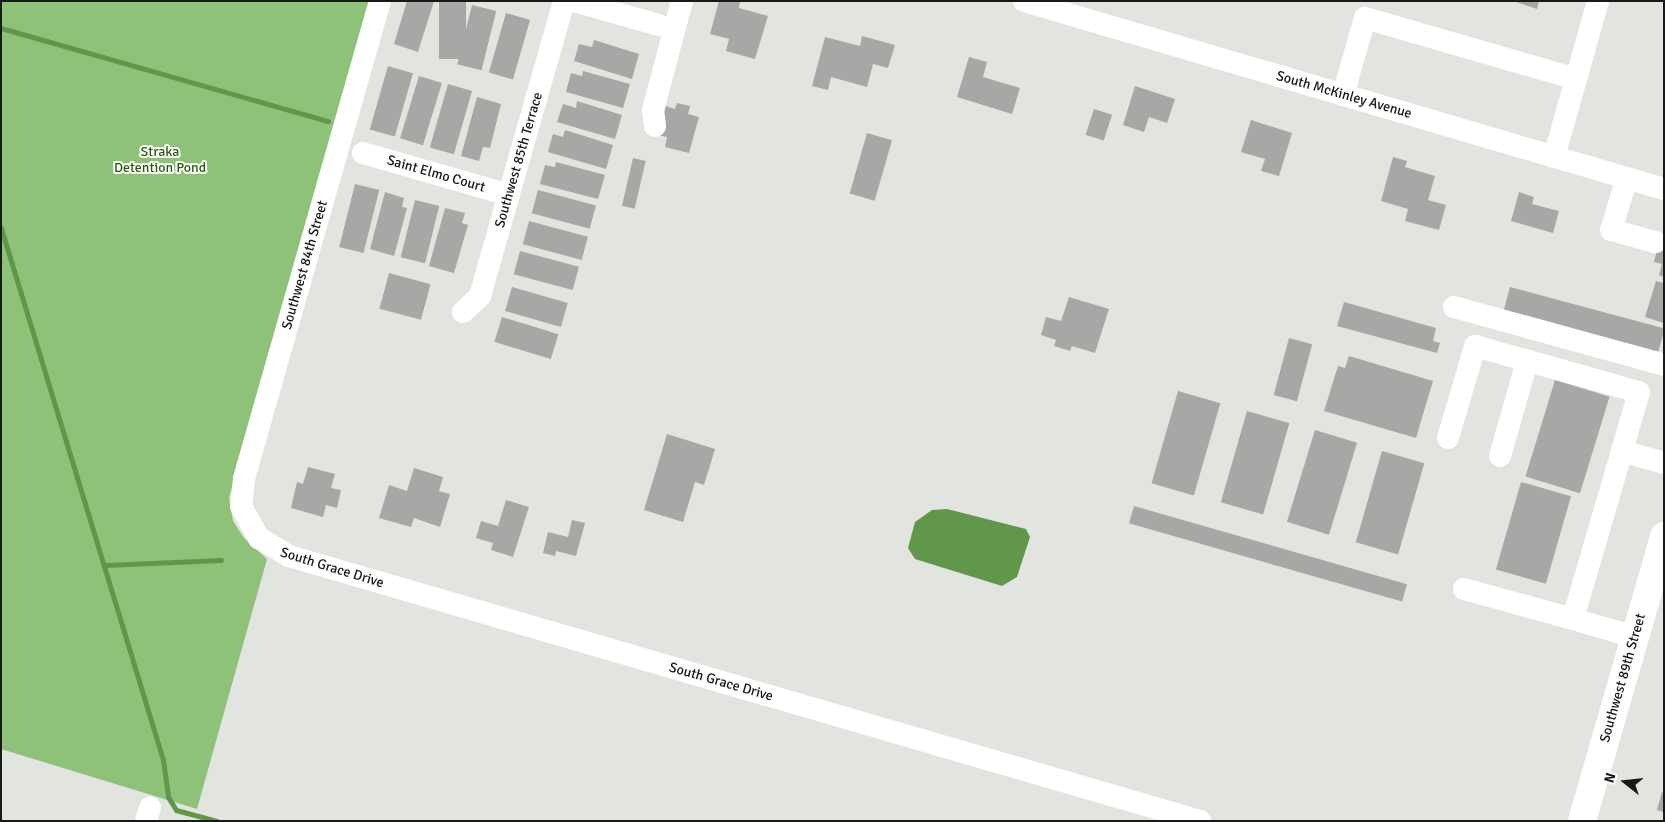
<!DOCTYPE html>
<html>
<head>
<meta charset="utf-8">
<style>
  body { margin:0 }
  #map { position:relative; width:1665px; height:822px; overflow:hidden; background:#e1e4df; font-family:Signika,sans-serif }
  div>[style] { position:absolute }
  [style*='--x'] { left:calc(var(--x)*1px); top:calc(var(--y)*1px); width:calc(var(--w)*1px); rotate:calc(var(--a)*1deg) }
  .green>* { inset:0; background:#8ec279 }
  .water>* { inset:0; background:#61974a }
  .stream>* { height:5px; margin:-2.5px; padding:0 2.5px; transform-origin:2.5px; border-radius:2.5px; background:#61974a }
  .building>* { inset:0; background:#a5a8a4; transform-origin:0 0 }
  .minor>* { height:22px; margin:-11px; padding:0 11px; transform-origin:11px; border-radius:11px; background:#fff }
  .major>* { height:28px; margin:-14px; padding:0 14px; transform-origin:14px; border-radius:14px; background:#fff }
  span { translate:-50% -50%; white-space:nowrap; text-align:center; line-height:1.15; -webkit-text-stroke:4px #fff; paint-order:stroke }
  .street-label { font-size:14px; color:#171917 }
  .park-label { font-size:14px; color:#2a5c0b }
  .frame { position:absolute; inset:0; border:2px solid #171917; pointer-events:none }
  .north { position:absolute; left:1600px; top:757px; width:50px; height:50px; -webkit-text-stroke:4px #fff; paint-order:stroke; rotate:286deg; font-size:14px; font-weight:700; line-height:20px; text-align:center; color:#171917 }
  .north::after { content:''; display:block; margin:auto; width:18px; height:22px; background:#171917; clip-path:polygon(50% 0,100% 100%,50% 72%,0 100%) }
</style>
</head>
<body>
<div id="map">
  <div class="green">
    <div style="clip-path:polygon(1px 1px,370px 1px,229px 498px,233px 521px,244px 538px,267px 559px,197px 809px,1px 749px)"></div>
  </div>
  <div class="water">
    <div style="clip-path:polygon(947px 509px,1026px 529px,1030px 537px,1017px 577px,1002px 586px,915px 559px,908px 548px,915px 522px,932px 510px)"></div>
  </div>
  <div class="stream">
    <div style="--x:1;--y:28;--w:340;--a:15.9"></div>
    <div style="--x:1;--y:228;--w:556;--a:73.06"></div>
    <div style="--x:163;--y:760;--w:37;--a:82"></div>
    <div style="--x:168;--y:797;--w:15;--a:58"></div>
    <div style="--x:176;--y:810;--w:42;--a:15"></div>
    <div style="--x:106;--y:565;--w:115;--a:-2.5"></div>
  </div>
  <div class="building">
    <div style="clip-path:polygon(407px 1px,434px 1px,418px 52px,394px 44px)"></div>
    <div style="left:439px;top:1px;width:27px;height:58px"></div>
    <div style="clip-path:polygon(719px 1px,740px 1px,739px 8px,768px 16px,755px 59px,726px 51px,729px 39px,710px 34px)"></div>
    <div style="clip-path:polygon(1513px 1px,1539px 1px,1537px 9px)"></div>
    <div style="left:472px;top:5px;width:25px;height:61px;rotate:14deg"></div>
    <div style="left:506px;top:13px;width:25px;height:62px;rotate:16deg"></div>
    <div style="clip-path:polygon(862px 36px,895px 45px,888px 68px,873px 64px,867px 87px,831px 77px,828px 90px,812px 86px,825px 37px,860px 46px)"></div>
    <div style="clip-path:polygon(594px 40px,639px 54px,632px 79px,574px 61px,579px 44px,592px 47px)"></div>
    <div style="clip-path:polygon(969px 57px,987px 62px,983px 77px,1020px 88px,1012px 114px,957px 97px)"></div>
    <div style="left:388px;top:66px;width:26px;height:66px;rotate:16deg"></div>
    <div style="clip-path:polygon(583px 71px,630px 84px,623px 108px,566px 92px,571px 73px,582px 76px)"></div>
    <div style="left:419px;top:76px;width:24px;height:65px;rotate:17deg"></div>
    <div style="left:448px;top:84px;width:25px;height:66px;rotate:16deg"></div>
    <div style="clip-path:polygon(1135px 86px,1175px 99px,1167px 123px,1149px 117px,1144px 132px,1123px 125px)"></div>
    <div style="clip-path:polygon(477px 97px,501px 104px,490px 148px,483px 147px,479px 161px,461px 156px)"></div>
    <div style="clip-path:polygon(577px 101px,622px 115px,615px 139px,557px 122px,563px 104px,576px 108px)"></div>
    <div style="clip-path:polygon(677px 103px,690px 106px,688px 114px,699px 117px,689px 153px,665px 147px,667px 137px,658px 135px,666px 106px,675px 109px)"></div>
    <div style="left:1094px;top:109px;width:19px;height:27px;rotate:18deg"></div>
    <div style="clip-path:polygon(1251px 120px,1292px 133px,1279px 176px,1261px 171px,1265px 159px,1241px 152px)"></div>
    <div style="clip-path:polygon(565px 130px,613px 145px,606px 169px,548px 152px,553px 134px,563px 137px)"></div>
    <div style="left:867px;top:133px;width:26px;height:63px;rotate:16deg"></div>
    <div style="clip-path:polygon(1393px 157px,1407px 161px,1405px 167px,1435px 176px,1428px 200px,1446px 205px,1439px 230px,1405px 221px,1408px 209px,1381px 201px)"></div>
    <div style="left:633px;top:158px;width:13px;height:49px;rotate:13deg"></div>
    <div style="clip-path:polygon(556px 162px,605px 175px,598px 199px,540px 184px,545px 165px,555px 167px)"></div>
    <div style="left:355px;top:184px;width:25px;height:65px;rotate:14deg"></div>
    <div style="left:538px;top:190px;width:60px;height:24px;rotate:15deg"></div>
    <div style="clip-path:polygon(385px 192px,404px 198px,402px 207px,407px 208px,394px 256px,370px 249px)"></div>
    <div style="clip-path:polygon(1519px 192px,1534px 197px,1532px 204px,1559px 211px,1553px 233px,1511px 221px)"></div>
    <div style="left:415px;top:200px;width:25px;height:59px;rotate:14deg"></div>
    <div style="clip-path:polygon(445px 208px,465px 213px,462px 223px,468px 225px,454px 273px,429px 266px)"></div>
    <div style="left:529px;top:221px;width:61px;height:24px;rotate:15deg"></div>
    <div style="clip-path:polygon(1658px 246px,1664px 248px,1664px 277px,1659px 275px,1662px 264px,1654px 262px)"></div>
    <div style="left:520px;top:251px;width:61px;height:24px;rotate:15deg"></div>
    <div style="left:389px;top:273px;width:43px;height:37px;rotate:15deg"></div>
    <div style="clip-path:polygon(1656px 281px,1664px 283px,1664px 323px,1645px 317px)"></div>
    <div style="left:512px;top:287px;width:58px;height:25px;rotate:16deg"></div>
    <div style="left:1510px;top:287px;width:160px;height:24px;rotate:15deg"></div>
    <div style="clip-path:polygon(1069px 297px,1109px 309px,1095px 353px,1072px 346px,1070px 351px,1054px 346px,1056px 340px,1041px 335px,1046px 317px,1061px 321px)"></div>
    <div style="clip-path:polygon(1344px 302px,1436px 328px,1433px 341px,1440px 343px,1437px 353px,1337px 326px)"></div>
    <div style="left:502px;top:317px;width:59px;height:26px;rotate:17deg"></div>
    <div style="left:1289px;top:338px;width:24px;height:59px;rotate:15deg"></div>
    <div style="clip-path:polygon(1349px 356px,1433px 381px,1416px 438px,1324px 411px,1338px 366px,1345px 368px)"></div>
    <div style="left:1555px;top:380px;width:57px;height:101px;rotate:17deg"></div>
    <div style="left:1178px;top:391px;width:44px;height:96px;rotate:16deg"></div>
    <div style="left:1247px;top:411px;width:44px;height:95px;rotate:16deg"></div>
    <div style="left:1315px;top:430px;width:44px;height:96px;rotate:17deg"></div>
    <div style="clip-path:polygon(667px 434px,715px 449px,704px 485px,695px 482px,683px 522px,644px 510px)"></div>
    <div style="left:1382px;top:451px;width:44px;height:95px;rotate:16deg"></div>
    <div style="clip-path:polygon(308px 467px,335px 474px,331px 488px,341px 490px,337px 508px,326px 505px,323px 517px,291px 508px,297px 482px,303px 484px)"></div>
    <div style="clip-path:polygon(414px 468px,443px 477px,439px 491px,450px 494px,440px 527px,414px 518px,411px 527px,379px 518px,389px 485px,407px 491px)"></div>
    <div style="left:1521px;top:482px;width:52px;height:91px;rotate:16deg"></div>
    <div style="clip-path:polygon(506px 500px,529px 507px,513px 557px,491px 550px,493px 543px,476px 538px,481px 521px,498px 526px)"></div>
    <div style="left:1134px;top:506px;width:284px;height:18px;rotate:16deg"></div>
    <div style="clip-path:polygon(572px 520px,585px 523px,576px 556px,556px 551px,555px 556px,543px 553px,548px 532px,568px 537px)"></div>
    <div style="clip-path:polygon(1662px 792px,1664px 793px,1664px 812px,1657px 810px)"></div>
  </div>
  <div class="minor">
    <div style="--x:380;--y:1;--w:497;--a:105.9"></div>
    <div style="--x:244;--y:479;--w:27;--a:96"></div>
    <div style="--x:241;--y:506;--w:37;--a:61"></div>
    <div style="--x:259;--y:538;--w:35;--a:31"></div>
    <div style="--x:289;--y:556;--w:949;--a:16.22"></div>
    <div style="--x:574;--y:1;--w:88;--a:15.8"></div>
    <div style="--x:1024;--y:1;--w:667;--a:16.37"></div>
    <div style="--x:1343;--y:95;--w:80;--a:-74.1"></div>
    <div style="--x:1365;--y:18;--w:220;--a:16.1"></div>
    <div style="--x:655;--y:126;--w:16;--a:-97"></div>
    <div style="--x:653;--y:110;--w:113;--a:-75.1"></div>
    <div style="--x:363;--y:153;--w:152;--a:16"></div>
    <div style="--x:1554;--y:157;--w:162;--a:-74.2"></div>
    <div style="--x:1627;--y:178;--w:54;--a:107.1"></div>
    <div style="--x:1611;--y:230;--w:46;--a:15.3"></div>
    <div style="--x:1454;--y:307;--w:218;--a:15.4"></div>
    <div style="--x:463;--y:312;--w:23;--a:-43"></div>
    <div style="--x:480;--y:296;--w:307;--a:-74.1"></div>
    <div style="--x:1448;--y:438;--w:96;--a:-73.6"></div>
    <div style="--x:1475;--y:346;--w:170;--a:15.7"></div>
    <div style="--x:1639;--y:392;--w:61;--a:106.1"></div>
    <div style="--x:1622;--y:451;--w:44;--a:15.9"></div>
    <div style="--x:1622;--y:451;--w:175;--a:106.3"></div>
    <div style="--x:1573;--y:619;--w:65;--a:16.2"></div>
    <div style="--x:1500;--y:456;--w:99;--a:-74.1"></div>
    <div style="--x:1464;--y:589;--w:113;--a:15.4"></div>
    <div style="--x:146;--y:821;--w:14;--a:-73"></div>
  </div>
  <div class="major">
    <div style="--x:1582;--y:821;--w:297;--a:-73.9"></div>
  </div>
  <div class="street-label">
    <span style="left:1344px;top:95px;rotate:16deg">South McKinley Avenue</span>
    <span style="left:519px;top:160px;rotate:-74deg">Southwest 85th Terrace</span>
    <span style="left:436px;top:174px;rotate:16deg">Saint Elmo Court</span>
    <span style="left:305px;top:265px;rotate:-74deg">Southwest 84th Street</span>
    <span style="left:332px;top:568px;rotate:17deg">South Grace Drive</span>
    <span style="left:1623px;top:678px;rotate:-74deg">Southwest 89th Street</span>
    <span style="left:721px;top:682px;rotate:16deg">South Grace Drive</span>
  </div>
  <div class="park-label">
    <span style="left:160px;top:160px">Straka<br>Detention Pond</span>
  </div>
  <div class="frame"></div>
  <div class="north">N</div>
</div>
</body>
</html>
